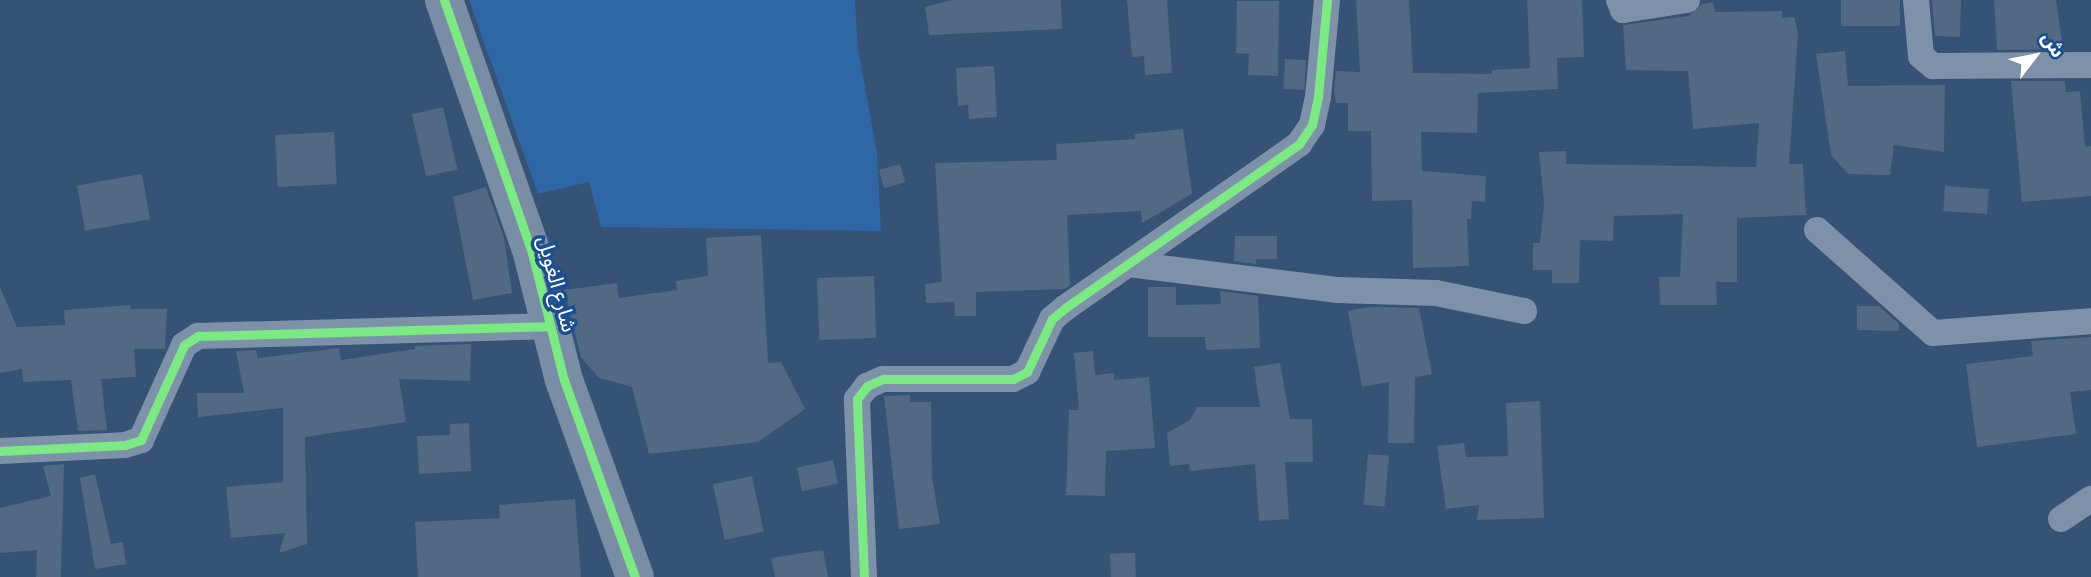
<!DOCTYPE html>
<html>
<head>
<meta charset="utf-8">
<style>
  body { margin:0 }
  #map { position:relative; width:2091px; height:577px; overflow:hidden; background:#365274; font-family:Cabin,"Noto Sans Arabic",sans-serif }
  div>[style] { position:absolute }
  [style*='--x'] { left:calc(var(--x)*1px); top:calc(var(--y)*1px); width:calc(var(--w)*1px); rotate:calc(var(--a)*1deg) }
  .green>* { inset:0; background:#2f66a5 }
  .building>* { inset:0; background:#526984; transform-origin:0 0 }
  .street>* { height:26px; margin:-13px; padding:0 13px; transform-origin:13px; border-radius:13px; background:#7d92a8 }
  .secondary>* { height:38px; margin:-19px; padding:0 19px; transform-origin:19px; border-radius:19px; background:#798da4 }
  .cycleway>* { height:9px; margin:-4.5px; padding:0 4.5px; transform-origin:4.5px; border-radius:4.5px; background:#7ce984 }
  span { translate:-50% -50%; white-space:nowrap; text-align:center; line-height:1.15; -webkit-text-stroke:7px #1b4f8f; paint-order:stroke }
  .street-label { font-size:21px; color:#fff }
  .north { position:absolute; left:2000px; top:21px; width:70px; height:70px; -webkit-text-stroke:5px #1b4f8f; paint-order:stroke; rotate:58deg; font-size:19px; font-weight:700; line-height:28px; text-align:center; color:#fff }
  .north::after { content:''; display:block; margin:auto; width:24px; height:32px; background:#fff; clip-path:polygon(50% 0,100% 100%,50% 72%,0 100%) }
</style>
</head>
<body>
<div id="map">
  <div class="green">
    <div style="clip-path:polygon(469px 0,855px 0,858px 48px,877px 153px,881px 231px,601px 227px,589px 182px,538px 194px)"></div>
  </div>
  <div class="building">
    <div style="clip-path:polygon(952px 0,1061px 0,1062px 29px,929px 35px,925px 7px)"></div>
    <div style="clip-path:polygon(1127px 0,1167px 0,1172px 73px,1145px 75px,1144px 56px,1132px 57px)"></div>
    <div style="clip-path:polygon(1356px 0,1409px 0,1413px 73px,1492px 74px,1492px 70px,1530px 68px,1527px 0,1582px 0,1584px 57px,1557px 58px,1558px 89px,1478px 93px,1477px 133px,1421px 132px,1422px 171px,1486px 176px,1485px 202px,1472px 201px,1471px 219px,1467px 219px,1469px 266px,1413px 268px,1412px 200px,1372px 201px,1371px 131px,1348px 131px,1348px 103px,1336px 103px,1334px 91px,1336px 71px,1360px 72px)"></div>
    <div style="left:1841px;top:0;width:59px;height:26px"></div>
    <div style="clip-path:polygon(1932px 0,1961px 0,1960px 37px,1935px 36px)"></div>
    <div style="clip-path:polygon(1994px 0,2056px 0,2063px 49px,1997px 50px)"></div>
    <div style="clip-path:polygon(1237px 1px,1279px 1px,1278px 76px,1248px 75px,1249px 54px,1236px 53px)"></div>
    <div style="clip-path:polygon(1713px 2px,1715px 12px,1782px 11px,1782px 18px,1794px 17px,1798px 33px,1789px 164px,1803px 164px,1806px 215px,1737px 218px,1737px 282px,1716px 282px,1717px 305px,1660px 305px,1659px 277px,1680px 277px,1683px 214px,1614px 216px,1613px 241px,1580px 240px,1579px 283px,1552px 283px,1552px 270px,1533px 270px,1533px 243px,1540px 243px,1544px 204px,1539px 152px,1566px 151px,1566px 164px,1756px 167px,1759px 123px,1693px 129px,1688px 71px,1626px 70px,1623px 25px,1689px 16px,1702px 4px)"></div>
    <div style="clip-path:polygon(1845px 51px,1848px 86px,1945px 85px,1944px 152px,1894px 145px,1890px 175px,1848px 174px,1831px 155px,1816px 54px)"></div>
    <div style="left:1285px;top:59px;width:21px;height:30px;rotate:3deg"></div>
    <div style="clip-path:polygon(994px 66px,997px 117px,969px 119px,968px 105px,958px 106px,956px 68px)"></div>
    <div style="clip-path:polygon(2011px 81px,2065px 81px,2066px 92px,2080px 91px,2085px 147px,2091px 146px,2091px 196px,2022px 202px)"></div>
    <div style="left:443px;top:107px;width:64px;height:32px;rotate:77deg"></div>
    <div style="clip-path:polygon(1183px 129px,1192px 194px,1142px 223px,1141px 211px,1067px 215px,1070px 285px,1064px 289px,976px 292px,976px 316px,955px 316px,954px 302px,926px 303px,925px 284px,942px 282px,935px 163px,1057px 160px,1056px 144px,1135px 139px,1135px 134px)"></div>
    <div style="left:334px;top:132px;width:52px;height:59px;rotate:87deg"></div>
    <div style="left:900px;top:164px;width:19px;height:22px;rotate:74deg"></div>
    <div style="left:142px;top:174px;width:46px;height:66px;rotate:80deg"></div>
    <div style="left:1945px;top:186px;width:44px;height:25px;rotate:4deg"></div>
    <div style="clip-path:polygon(486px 187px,504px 238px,512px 293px,473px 300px,453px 197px)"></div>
    <div style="clip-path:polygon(761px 235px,768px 363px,781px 362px,805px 409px,758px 442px,649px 454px,632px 387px,599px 378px,581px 357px,564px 290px,617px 283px,619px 298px,677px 290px,676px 281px,708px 276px,706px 238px)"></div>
    <div style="clip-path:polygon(1235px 236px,1277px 236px,1277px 259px,1256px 259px,1256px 264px,1234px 261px)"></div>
    <div style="left:874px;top:276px;width:62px;height:57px;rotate:88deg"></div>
    <div style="clip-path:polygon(0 287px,17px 327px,65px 325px,64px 310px,130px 305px,131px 309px,167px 309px,165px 349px,134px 349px,136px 377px,101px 379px,107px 430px,78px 431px,71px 380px,23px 382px,22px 369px,0 373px)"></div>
    <div style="clip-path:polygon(1148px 287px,1176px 287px,1176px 305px,1221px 304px,1220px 291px,1258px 296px,1260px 348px,1206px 350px,1205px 337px,1148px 337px)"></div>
    <div style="clip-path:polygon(1857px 306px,1879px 306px,1899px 324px,1899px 331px,1857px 330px)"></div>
    <div style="clip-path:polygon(1369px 307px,1419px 308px,1432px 374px,1415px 377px,1414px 443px,1388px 443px,1389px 382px,1362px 387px,1348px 311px)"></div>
    <div style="clip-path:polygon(2091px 337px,2091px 390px,2070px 392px,2076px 434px,1977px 447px,1966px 364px,2033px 356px,2031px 341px)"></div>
    <div style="clip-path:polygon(471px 344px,470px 381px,399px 379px,406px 422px,305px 437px,307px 544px,279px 553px,285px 533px,231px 538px,226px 487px,283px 482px,283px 408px,198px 417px,197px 393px,244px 393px,236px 351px,256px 350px,258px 358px,339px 348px,341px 360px,415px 349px,415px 346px)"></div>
    <div style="clip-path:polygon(1093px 351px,1095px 375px,1114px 373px,1114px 380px,1149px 377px,1155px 448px,1106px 451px,1105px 496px,1066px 495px,1069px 410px,1079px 410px,1074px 353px)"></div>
    <div style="clip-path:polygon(1280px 363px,1290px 419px,1312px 419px,1313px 462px,1285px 462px,1289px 519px,1259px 521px,1255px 464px,1190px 471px,1189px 464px,1170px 466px,1167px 433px,1190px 420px,1197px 407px,1260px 407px,1254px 367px)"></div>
    <div style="clip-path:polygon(910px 395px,910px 402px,931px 402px,932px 477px,940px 524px,899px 529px,884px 396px)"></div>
    <div style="clip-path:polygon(1540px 401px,1544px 518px,1477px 520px,1479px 505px,1446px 509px,1437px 446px,1464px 443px,1466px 457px,1508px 456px,1506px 403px)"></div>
    <div style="clip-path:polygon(469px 423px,471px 471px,419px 474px,417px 436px,450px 435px,450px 424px)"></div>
    <div style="left:1368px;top:454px;width:21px;height:51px;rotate:5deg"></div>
    <div style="left:833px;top:460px;width:24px;height:37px;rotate:78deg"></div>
    <div style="clip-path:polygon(64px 464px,61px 577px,36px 577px,37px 550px,0 553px,0 508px,51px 496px,43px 466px)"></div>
    <div style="clip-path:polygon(95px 474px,111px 544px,123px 542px,126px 564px,95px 569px,80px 478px)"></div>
    <div style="left:752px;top:476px;width:57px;height:40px;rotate:78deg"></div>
    <div style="clip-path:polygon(575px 499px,581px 577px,418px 577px,415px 522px,500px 518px,499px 505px)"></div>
    <div style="clip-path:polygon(823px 550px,828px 577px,775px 577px,771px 558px)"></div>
    <div style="left:1135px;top:553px;width:24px;height:25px;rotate:88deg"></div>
  </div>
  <div class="street">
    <div style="--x:1619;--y:0;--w:11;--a:68"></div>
    <div style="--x:1623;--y:10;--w:65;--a:-8.9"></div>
    <div style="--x:1916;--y:0;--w:56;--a:84.9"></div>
    <div style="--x:1921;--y:56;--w:16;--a:40"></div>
    <div style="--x:1933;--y:66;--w:158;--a:-0.4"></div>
    <div style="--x:1817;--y:230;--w:155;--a:41.6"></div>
    <div style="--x:1933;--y:333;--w:158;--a:-4.3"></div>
    <div style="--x:1129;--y:264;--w:211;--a:7.1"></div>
    <div style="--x:1338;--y:290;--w:98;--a:1.8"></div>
    <div style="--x:1436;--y:293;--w:90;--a:11.6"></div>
    <div style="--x:0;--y:451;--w:125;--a:-2.7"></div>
    <div style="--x:125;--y:445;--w:17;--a:-17"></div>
    <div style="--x:141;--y:440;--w:104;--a:-65.6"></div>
    <div style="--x:184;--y:345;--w:17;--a:-33"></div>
    <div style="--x:198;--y:336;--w:352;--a:-1.6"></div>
    <div style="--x:2061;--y:519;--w:36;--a:-34"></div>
    <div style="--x:864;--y:577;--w:178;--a:-92.3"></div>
    <div style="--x:857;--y:399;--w:16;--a:-52"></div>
    <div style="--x:867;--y:386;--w:17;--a:-24"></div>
    <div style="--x:883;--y:379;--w:130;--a:0"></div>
    <div style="--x:1013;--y:379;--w:16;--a:-27"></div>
    <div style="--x:1027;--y:372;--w:59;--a:-64.7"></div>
    <div style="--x:1052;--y:319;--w:17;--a:-40"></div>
    <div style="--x:1065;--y:308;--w:286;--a:-35"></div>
    <div style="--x:1299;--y:144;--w:23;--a:-56"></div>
    <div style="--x:1312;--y:125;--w:29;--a:-78"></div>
    <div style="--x:1318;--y:97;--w:97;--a:-84.7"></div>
  </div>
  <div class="secondary">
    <div style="--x:444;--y:0;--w:268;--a:70.8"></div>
    <div style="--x:532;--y:253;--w:131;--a:75.9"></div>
    <div style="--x:564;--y:380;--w:209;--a:70.2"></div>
  </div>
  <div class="cycleway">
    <div style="--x:444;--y:0;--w:268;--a:70.8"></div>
    <div style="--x:532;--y:253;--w:131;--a:75.9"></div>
    <div style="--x:564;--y:380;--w:209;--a:70.2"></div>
    <div style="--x:0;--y:451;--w:125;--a:-2.7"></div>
    <div style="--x:125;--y:445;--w:17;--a:-17"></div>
    <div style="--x:141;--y:440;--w:104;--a:-65.6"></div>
    <div style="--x:184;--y:345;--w:17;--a:-33"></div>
    <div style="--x:198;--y:336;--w:352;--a:-1.6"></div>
    <div style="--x:864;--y:577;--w:178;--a:-92.3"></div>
    <div style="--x:857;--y:399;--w:16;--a:-52"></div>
    <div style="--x:867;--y:386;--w:17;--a:-24"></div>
    <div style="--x:883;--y:379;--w:130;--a:0"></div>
    <div style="--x:1013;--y:379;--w:16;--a:-27"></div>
    <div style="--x:1027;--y:372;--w:59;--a:-64.7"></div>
    <div style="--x:1052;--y:319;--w:17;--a:-40"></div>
    <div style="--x:1065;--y:308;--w:286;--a:-35"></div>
    <div style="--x:1299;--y:144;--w:23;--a:-56"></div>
    <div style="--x:1312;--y:125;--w:29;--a:-78"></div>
    <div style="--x:1318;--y:97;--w:97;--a:-84.7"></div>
  </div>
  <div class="street-label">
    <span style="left:557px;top:284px;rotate:75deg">شارع الغويل</span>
  </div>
  <div class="north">ش</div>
</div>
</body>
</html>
